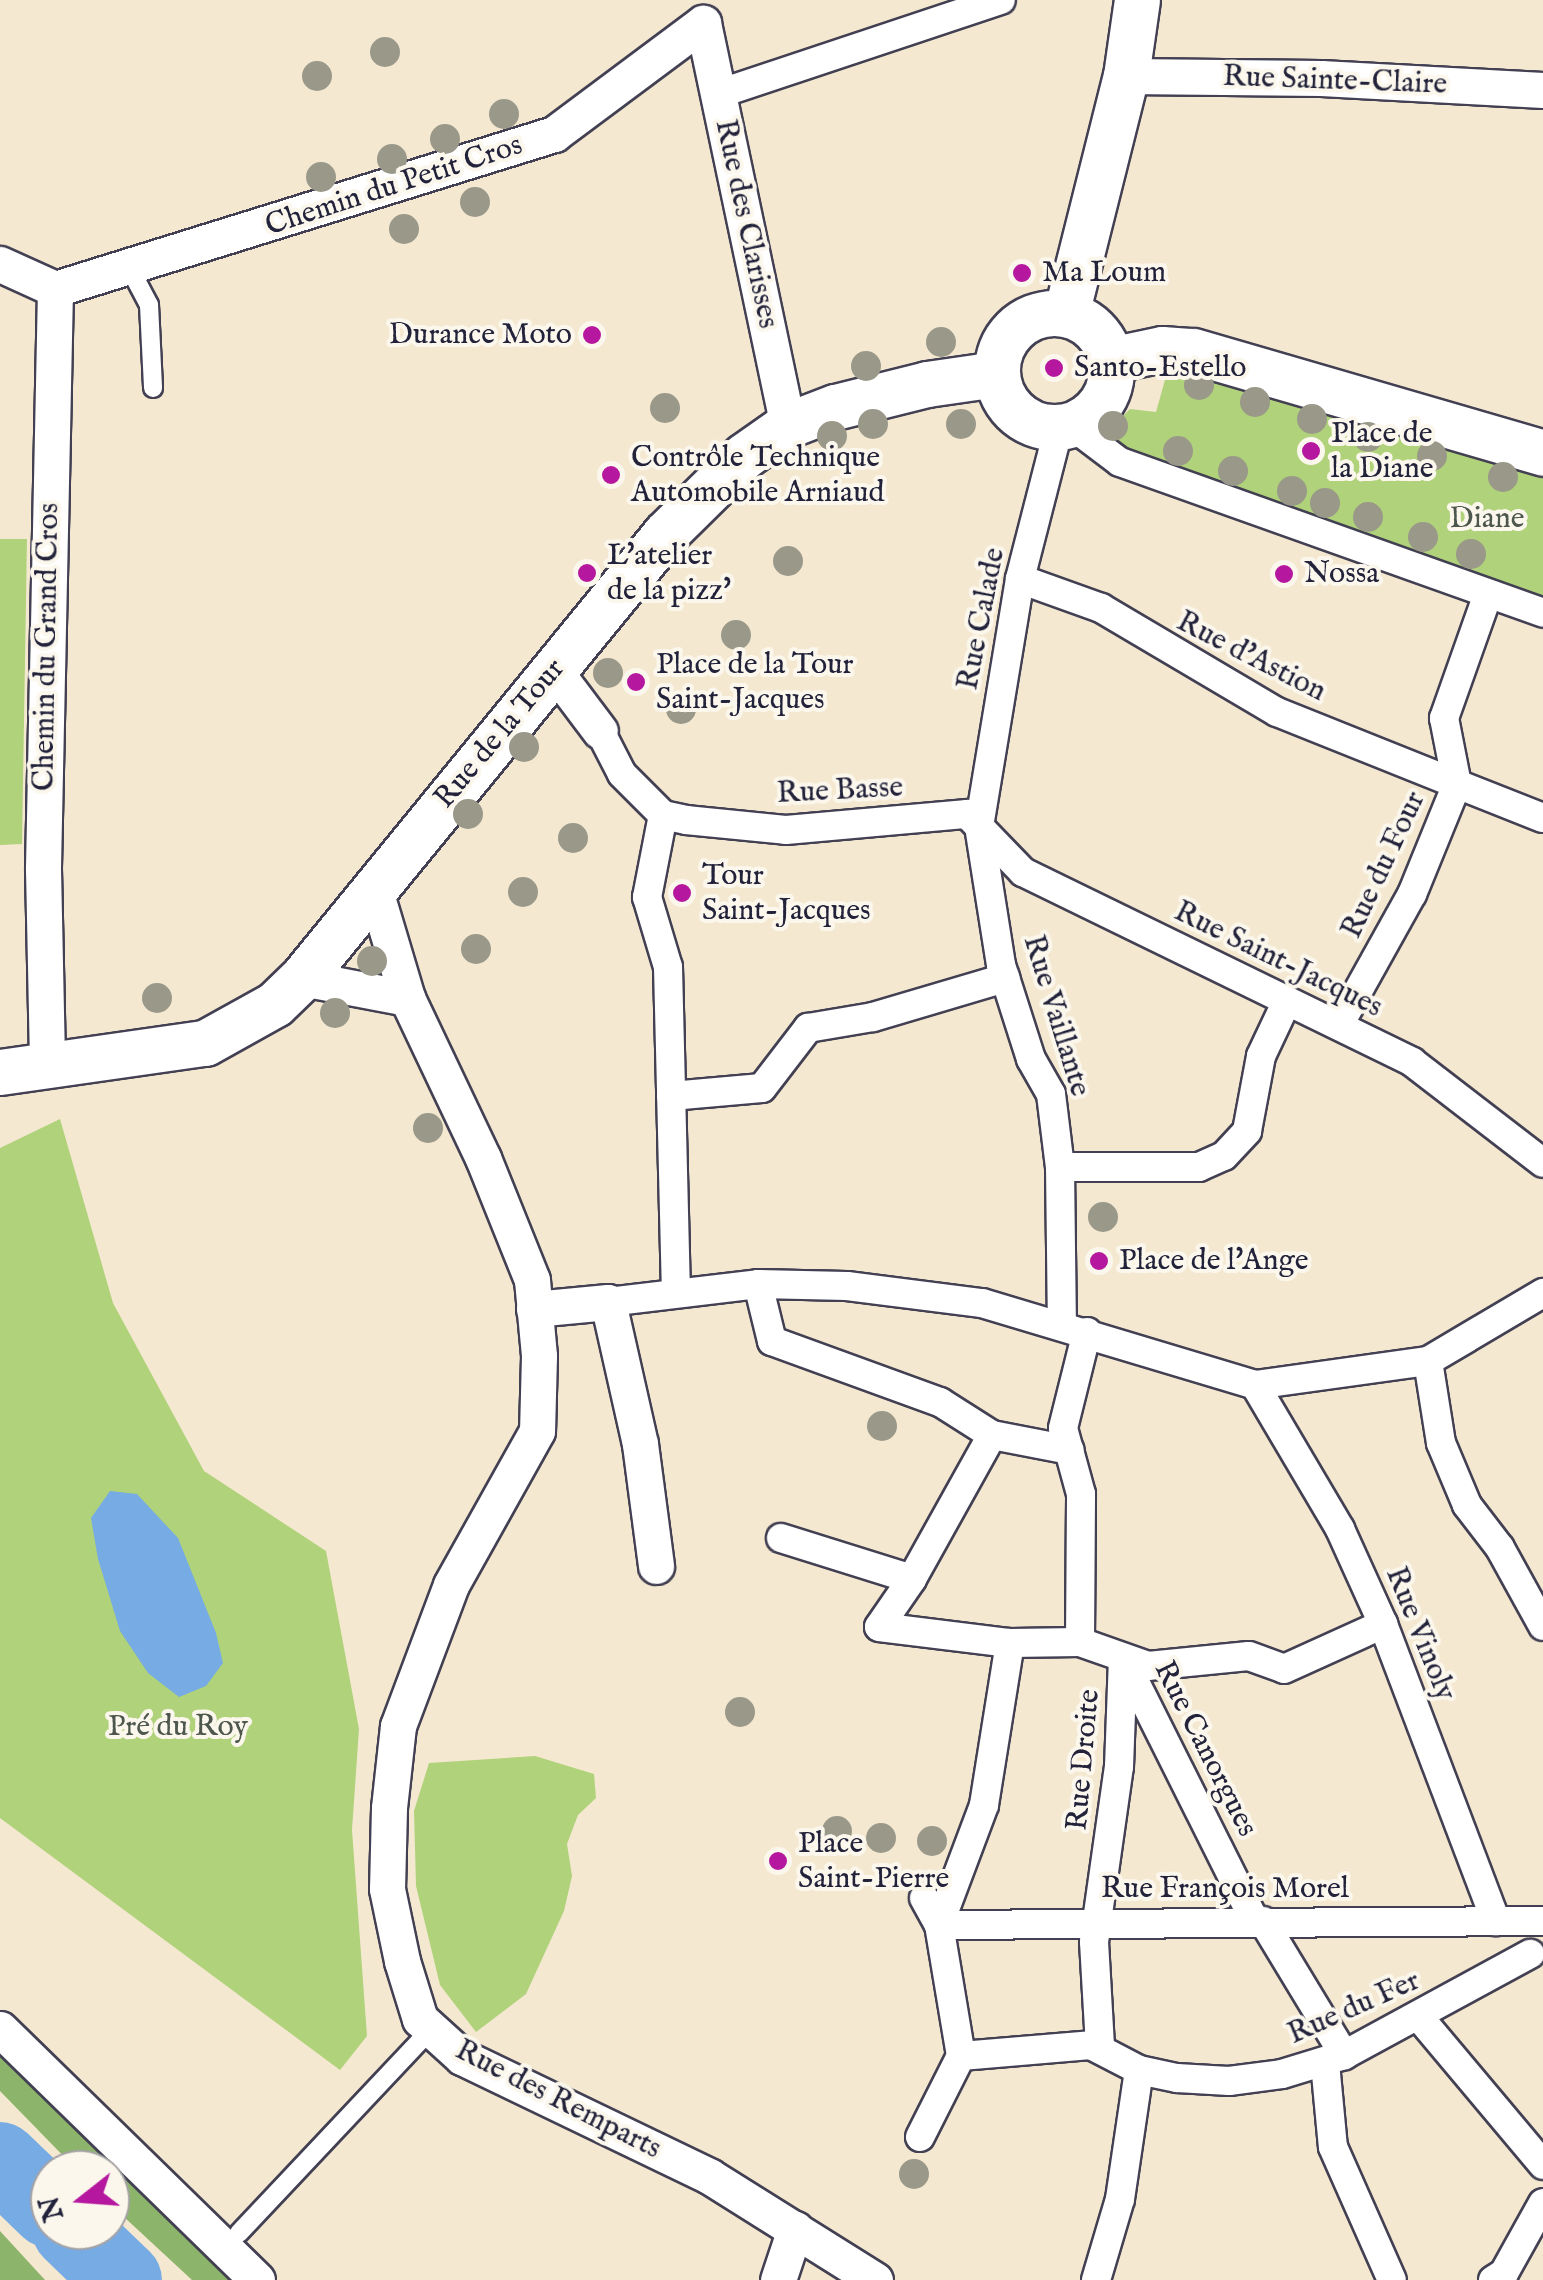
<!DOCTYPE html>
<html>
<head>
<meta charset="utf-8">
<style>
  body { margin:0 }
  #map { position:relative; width:1543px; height:2280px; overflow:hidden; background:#f5e8d1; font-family:"IM FELL English",serif }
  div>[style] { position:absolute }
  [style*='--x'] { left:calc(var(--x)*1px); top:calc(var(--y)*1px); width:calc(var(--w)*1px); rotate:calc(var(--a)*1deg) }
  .green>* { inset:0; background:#b0d27a }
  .forest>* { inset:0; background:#8cb46a }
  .water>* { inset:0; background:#77abe4 }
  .river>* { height:78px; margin:-39px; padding:0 39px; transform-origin:39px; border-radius:39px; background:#77abe4 }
  .roads { filter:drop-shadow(2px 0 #424052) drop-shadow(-2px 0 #424052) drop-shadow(0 2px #424052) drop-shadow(0 -2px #424052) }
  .service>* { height:18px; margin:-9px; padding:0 9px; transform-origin:9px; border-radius:9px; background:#fff }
  .pedestrian>* { height:28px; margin:-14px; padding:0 14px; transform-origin:14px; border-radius:14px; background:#fff }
  .minor>* { height:35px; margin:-17.5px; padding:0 17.5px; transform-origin:17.5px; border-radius:17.5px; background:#fff }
  .tertiary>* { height:45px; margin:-22.5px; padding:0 22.5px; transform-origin:22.5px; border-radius:22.5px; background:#fff }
  .tertiary>.ring { margin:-22.5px; padding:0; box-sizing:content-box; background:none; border:45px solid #fff; border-radius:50% }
  .trees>* { width:30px; height:30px; margin:-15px; border-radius:50%; background:#999889 }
  .dots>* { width:28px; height:28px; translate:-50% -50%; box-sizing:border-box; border:5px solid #fbf7ec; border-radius:50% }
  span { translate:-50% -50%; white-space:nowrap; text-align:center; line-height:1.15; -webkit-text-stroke:8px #fbf7ec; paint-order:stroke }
  .street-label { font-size:30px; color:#22223b }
  .poi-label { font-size:30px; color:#22223b }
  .left { translate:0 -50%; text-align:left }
  .right { translate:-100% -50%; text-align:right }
  .park-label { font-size:30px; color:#4d574e }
  .north { position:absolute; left:30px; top:2150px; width:100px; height:100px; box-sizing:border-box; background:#fbf7ec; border:2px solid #a4a2a5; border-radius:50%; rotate:253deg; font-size:28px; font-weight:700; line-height:40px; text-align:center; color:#22223b }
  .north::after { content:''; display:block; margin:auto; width:35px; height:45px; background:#b5179e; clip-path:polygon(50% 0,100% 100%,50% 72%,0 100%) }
</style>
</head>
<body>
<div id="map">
  <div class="green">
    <div style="clip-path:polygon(1170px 362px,1543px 477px,1543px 596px,1118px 450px,1113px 426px,1130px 409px,1156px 412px)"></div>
    <div style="clip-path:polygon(0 539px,27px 539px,22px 844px,0 845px)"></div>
    <div style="clip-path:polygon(60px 1119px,113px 1303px,204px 1471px,326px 1551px,359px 1729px,352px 1830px,367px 2036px,340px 2070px,0 1818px,0 1148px)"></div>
    <div style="clip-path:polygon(535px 1756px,594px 1774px,596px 1798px,578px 1815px,567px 1844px,572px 1876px,564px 1911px,526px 1994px,476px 2032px,440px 1985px,416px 1886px,414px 1811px,429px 1763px)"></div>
  </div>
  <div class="forest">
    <div style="clip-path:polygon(0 2016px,241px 2280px,192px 2280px,110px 2204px,110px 2170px,77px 2170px,0 2091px)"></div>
    <div style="clip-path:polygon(0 2231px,45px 2280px,0 2280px)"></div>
  </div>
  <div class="water">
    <div style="clip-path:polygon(110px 1491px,137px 1494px,178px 1538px,216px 1633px,223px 1663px,206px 1686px,179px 1697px,148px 1673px,120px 1631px,98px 1559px,91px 1518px)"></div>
  </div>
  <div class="river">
    <div style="--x:0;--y:2161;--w:69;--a:43.8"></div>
    <div style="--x:71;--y:2230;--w:72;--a:43.9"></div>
  </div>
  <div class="roads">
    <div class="service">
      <div style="--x:129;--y:267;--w:43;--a:62.2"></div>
      <div style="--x:149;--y:305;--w:83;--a:87.2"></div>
      <div style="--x:239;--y:2233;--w:279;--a:-46.7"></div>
    </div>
    <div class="pedestrian">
      <div style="--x:718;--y:94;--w:298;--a:-18.4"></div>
      <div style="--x:1071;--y:425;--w:61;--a:37.1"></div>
      <div style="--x:1120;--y:462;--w:449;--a:19.6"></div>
      <div style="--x:1059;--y:427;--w:157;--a:104.4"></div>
      <div style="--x:1020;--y:579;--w:250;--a:99.4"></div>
      <div style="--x:979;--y:826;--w:141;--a:81"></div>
      <div style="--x:1001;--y:965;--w:99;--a:72.3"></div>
      <div style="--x:1031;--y:1059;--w:40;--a:60.3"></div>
      <div style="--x:1051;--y:1094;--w:74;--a:83"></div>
      <div style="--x:1060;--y:1167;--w:158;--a:89.3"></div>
      <div style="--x:1020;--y:579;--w:86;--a:19.7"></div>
      <div style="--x:1101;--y:608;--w:204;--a:30.6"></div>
      <div style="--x:1277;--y:712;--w:194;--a:21.8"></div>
      <div style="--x:1457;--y:784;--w:119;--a:112.2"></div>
      <div style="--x:1412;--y:894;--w:150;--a:119.1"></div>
      <div style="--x:1488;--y:594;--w:132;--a:109.5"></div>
      <div style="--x:1444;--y:718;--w:67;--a:78.9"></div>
      <div style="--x:1457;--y:784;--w:92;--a:21.6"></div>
      <div style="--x:600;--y:731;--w:48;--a:62.9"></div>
      <div style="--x:622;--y:774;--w:58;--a:45"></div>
      <div style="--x:663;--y:815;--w:24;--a:12"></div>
      <div style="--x:686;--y:820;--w:100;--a:5.7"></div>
      <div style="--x:786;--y:830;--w:182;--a:-5.1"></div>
      <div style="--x:967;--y:814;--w:81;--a:46"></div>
      <div style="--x:1023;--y:872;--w:433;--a:26"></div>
      <div style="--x:1412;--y:1062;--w:165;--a:37.6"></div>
      <div style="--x:663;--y:815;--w:84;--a:101"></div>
      <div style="--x:647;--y:897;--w:73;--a:73.3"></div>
      <div style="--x:668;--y:967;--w:324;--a:88.6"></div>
      <div style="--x:671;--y:1096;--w:91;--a:-5"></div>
      <div style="--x:762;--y:1088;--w:76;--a:-52.5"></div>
      <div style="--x:808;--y:1028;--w:66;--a:-9.6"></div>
      <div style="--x:873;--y:1017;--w:138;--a:-16.5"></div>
      <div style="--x:1060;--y:1167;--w:139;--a:0"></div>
      <div style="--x:1199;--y:1167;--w:27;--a:-24"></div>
      <div style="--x:1224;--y:1156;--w:34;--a:-47"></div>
      <div style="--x:1247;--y:1131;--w:76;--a:-79.4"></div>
      <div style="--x:1261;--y:1056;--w:61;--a:-64.7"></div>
      <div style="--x:758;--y:1284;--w:59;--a:76.2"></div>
      <div style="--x:772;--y:1341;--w:179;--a:20"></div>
      <div style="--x:940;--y:1402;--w:62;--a:32.4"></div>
      <div style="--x:992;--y:1435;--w:79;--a:10.9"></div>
      <div style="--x:608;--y:1302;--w:151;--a:-6.8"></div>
      <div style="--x:758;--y:1284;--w:89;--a:1.3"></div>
      <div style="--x:847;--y:1286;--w:136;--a:7.2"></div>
      <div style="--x:982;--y:1303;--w:285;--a:16.7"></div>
      <div style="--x:1255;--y:1385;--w:175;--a:-7.9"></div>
      <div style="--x:1428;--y:1361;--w:134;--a:-30.6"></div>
      <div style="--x:1428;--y:1361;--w:83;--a:81"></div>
      <div style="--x:1441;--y:1443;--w:67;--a:67.2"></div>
      <div style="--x:1467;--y:1505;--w:54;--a:52.5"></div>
      <div style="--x:1500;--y:1548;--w:89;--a:61.1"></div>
      <div style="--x:1255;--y:1385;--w:167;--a:59.4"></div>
      <div style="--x:1340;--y:1529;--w:104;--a:65.6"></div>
      <div style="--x:1383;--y:1624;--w:318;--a:69.2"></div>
      <div style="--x:992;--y:1435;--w:165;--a:119.1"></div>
      <div style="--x:912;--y:1579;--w:58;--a:124.5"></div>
      <div style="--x:879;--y:1627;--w:132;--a:7"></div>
      <div style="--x:1010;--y:1643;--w:70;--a:-0.8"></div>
      <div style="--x:1080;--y:1642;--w:72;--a:19.4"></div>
      <div style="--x:1148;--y:1666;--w:101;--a:-5.7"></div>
      <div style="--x:1249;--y:1656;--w:37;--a:20"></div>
      <div style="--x:1284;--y:1669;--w:109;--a:-24.4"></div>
      <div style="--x:781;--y:1538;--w:137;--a:17.4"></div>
      <div style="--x:1080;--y:1642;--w:148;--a:-89.6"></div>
      <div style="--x:1081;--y:1494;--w:68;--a:-105.3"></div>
      <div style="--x:1063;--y:1428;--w:99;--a:-76"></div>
      <div style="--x:1126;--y:1664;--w:288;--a:63.4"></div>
      <div style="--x:924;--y:1898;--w:31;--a:61"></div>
      <div style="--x:939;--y:1925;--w:604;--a:-0.38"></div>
      <div style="--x:1263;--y:1921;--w:157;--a:58.8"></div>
      <div style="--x:1419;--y:2017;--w:193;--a:50"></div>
      <div style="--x:1100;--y:2046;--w:104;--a:-93.3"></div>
      <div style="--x:1094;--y:1942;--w:177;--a:-81.9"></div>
      <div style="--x:1119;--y:1767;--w:109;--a:-87.9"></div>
      <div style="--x:961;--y:2056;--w:130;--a:-4.8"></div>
      <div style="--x:1091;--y:2045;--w:54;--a:27.5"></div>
      <div style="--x:1139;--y:2070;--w:39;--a:12"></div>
      <div style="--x:1177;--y:2078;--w:52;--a:3.3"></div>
      <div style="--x:1229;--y:2081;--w:53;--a:-7.5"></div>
      <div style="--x:1282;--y:2074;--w:65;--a:-17"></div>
      <div style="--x:1344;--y:2055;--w:212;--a:-28.5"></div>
      <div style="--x:1325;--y:2063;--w:84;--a:84.6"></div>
      <div style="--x:1333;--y:2147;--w:145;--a:66.1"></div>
      <div style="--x:920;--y:2137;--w:91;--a:-63.2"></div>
      <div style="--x:961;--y:2056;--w:133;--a:-99.5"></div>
      <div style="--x:939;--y:1925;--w:128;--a:-69.4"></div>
      <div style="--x:984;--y:1805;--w:164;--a:-80.9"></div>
      <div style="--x:1096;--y:2280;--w:84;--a:-73.5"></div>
      <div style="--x:1120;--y:2199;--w:130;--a:-81.6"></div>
      <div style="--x:1493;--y:2280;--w:13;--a:-32"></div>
      <div style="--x:1504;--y:2273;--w:80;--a:-60.9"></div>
    </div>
    <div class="minor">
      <div style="--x:1126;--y:76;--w:195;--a:0.6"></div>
      <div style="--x:1321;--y:78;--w:222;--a:3.1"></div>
      <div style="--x:0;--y:264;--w:60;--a:24.4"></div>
      <div style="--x:55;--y:289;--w:580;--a:91.19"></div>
      <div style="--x:43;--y:869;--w:196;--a:88.8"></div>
      <div style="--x:55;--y:289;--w:523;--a:-17.26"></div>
      <div style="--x:554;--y:134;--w:186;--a:-36.7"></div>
      <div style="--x:703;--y:23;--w:411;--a:78.1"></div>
      <div style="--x:554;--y:670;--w:76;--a:53"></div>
      <div style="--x:374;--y:887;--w:116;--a:73.4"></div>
      <div style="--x:407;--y:998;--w:177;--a:64.6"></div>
      <div style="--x:483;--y:1158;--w:131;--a:68.1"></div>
      <div style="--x:532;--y:1280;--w:76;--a:84.7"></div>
      <div style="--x:539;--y:1356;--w:75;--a:91.5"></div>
      <div style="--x:537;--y:1431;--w:176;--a:119.2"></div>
      <div style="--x:451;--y:1585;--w:151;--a:110.6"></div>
      <div style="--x:398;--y:1726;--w:82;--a:96.3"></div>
      <div style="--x:389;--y:1808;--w:81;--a:91.4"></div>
      <div style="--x:387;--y:1889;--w:74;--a:78.2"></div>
      <div style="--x:402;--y:1961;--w:61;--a:72.8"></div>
      <div style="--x:420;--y:2019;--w:57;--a:42.1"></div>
      <div style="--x:462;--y:2057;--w:274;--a:25.7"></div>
      <div style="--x:709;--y:2176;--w:196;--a:32.1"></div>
      <div style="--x:302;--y:978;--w:107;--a:10.8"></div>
      <div style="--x:534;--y:1309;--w:74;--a:-5.4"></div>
      <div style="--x:608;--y:1302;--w:146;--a:77.3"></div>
      <div style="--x:640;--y:1444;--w:123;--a:82.5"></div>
      <div style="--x:0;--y:2029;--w:359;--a:44.3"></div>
      <div style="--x:778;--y:2280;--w:54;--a:-71.6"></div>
    </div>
    <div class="tertiary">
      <div class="ring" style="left:997px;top:313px;width:69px;height:69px"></div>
      <div style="--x:1066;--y:314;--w:245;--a:-75.9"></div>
      <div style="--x:1126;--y:76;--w:77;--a:-81.8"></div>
      <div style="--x:1110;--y:360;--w:53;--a:-11.9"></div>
      <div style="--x:1162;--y:349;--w:31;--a:4"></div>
      <div style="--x:1193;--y:351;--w:365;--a:16.2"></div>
      <div style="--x:0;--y:1072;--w:207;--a:-8.1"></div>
      <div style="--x:205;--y:1043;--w:80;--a:-29.1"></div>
      <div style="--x:275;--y:1004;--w:37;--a:-44"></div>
      <div style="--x:302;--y:978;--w:574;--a:-50.73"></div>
      <div style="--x:665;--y:534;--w:111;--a:-44.6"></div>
      <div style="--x:744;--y:456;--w:54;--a:-35.2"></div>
      <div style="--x:788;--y:425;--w:50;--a:-21"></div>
      <div style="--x:835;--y:407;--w:95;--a:-14"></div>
      <div style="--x:927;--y:384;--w:70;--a:-8.2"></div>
    </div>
  </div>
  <div class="trees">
    <div style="left:385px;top:52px"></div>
    <div style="left:317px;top:76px"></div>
    <div style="left:504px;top:114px"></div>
    <div style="left:445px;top:139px"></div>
    <div style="left:392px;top:159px"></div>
    <div style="left:321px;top:177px"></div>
    <div style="left:475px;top:202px"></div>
    <div style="left:404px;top:229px"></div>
    <div style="left:941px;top:342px"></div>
    <div style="left:866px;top:366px"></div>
    <div style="left:1199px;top:385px"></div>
    <div style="left:1255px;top:402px"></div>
    <div style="left:665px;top:408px"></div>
    <div style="left:1312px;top:419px"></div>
    <div style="left:873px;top:424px"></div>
    <div style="left:961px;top:424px"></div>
    <div style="left:1113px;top:426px"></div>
    <div style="left:832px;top:436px"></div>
    <div style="left:1368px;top:437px"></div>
    <div style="left:1178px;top:451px"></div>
    <div style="left:1432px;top:456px"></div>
    <div style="left:1233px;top:471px"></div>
    <div style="left:1503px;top:477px"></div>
    <div style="left:1292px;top:491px"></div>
    <div style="left:1325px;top:503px"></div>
    <div style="left:1368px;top:517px"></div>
    <div style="left:1423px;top:537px"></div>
    <div style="left:1471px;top:554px"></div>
    <div style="left:788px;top:561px"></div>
    <div style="left:736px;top:635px"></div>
    <div style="left:608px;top:673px"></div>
    <div style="left:681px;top:709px"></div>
    <div style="left:524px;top:747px"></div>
    <div style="left:468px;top:814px"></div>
    <div style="left:573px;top:838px"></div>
    <div style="left:523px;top:892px"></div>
    <div style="left:476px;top:949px"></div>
    <div style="left:372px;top:961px"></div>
    <div style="left:157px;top:998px"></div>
    <div style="left:335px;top:1013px"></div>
    <div style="left:428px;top:1128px"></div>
    <div style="left:1103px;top:1217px"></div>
    <div style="left:882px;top:1426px"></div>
    <div style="left:740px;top:1712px"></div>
    <div style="left:837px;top:1831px"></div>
    <div style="left:881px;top:1838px"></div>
    <div style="left:932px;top:1841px"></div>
    <div style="left:914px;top:2174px"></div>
  </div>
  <div class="dots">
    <div style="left:1022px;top:273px;background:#b5179e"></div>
    <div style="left:592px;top:335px;background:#b5179e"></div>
    <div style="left:1054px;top:368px;background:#b5179e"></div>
    <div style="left:1311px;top:451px;background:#b5179e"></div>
    <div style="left:611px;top:475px;background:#b5179e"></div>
    <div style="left:587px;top:573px;background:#b5179e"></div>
    <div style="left:1284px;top:574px;background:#b5179e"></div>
    <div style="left:636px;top:682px;background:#b5179e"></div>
    <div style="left:682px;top:893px;background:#b5179e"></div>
    <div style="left:1099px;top:1261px;background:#b5179e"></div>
    <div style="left:778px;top:1861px;background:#b5179e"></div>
  </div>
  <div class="street-label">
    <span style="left:1335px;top:81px;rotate:2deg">Rue Sainte-Claire</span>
    <span style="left:394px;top:186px;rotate:-18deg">Chemin du Petit Cros</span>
    <span style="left:746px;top:224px;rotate:78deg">Rue des Clarisses</span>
    <span style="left:982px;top:619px;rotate:-79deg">Rue Calade</span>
    <span style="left:47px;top:647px;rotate:-89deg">Chemin du Grand Cros</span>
    <span style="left:1251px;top:657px;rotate:27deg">Rue d'Astion</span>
    <span style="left:500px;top:734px;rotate:-50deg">Rue de la Tour</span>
    <span style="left:840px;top:791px;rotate:-3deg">Rue Basse</span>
    <span style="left:1384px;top:865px;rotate:-65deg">Rue du Four</span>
    <span style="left:1278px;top:960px;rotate:26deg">Rue Saint-Jacques</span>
    <span style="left:1056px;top:1016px;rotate:73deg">Rue Vaillante</span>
    <span style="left:1420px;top:1634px;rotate:68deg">Rue Vinoly</span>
    <span style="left:1205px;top:1749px;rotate:63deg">Rue Canorgues</span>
    <span style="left:1084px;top:1760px;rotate:-85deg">Rue Droite</span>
    <span style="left:1225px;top:1889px">Rue François Morel</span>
    <span style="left:1354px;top:2008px;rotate:-24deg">Rue du Fer</span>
    <span style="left:558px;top:2100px;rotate:27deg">Rue des Remparts</span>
  </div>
  <div class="poi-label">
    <span class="left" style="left:1042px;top:273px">Ma Loum</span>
    <span class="right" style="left:572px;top:335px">Durance Moto</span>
    <span class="left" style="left:1074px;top:368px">Santo-Estello</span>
    <span class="left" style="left:1331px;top:451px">Place de<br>la Diane</span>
    <span class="left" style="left:631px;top:475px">Contrôle Technique<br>Automobile Arniaud</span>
    <span class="left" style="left:607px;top:573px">L'atelier<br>de la pizz'</span>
    <span class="left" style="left:1304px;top:574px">Nossa</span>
    <span class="left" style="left:656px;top:682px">Place de la Tour<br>Saint-Jacques</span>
    <span class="left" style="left:702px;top:893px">Tour<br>Saint-Jacques</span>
    <span class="left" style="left:1119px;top:1261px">Place de l'Ange</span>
    <span class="left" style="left:798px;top:1861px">Place<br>Saint-Pierre</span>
  </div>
  <div class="park-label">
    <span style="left:1487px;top:519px">Diane</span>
    <span style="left:178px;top:1727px">Pré du Roy</span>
  </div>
  <div class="north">N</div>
</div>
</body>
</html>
